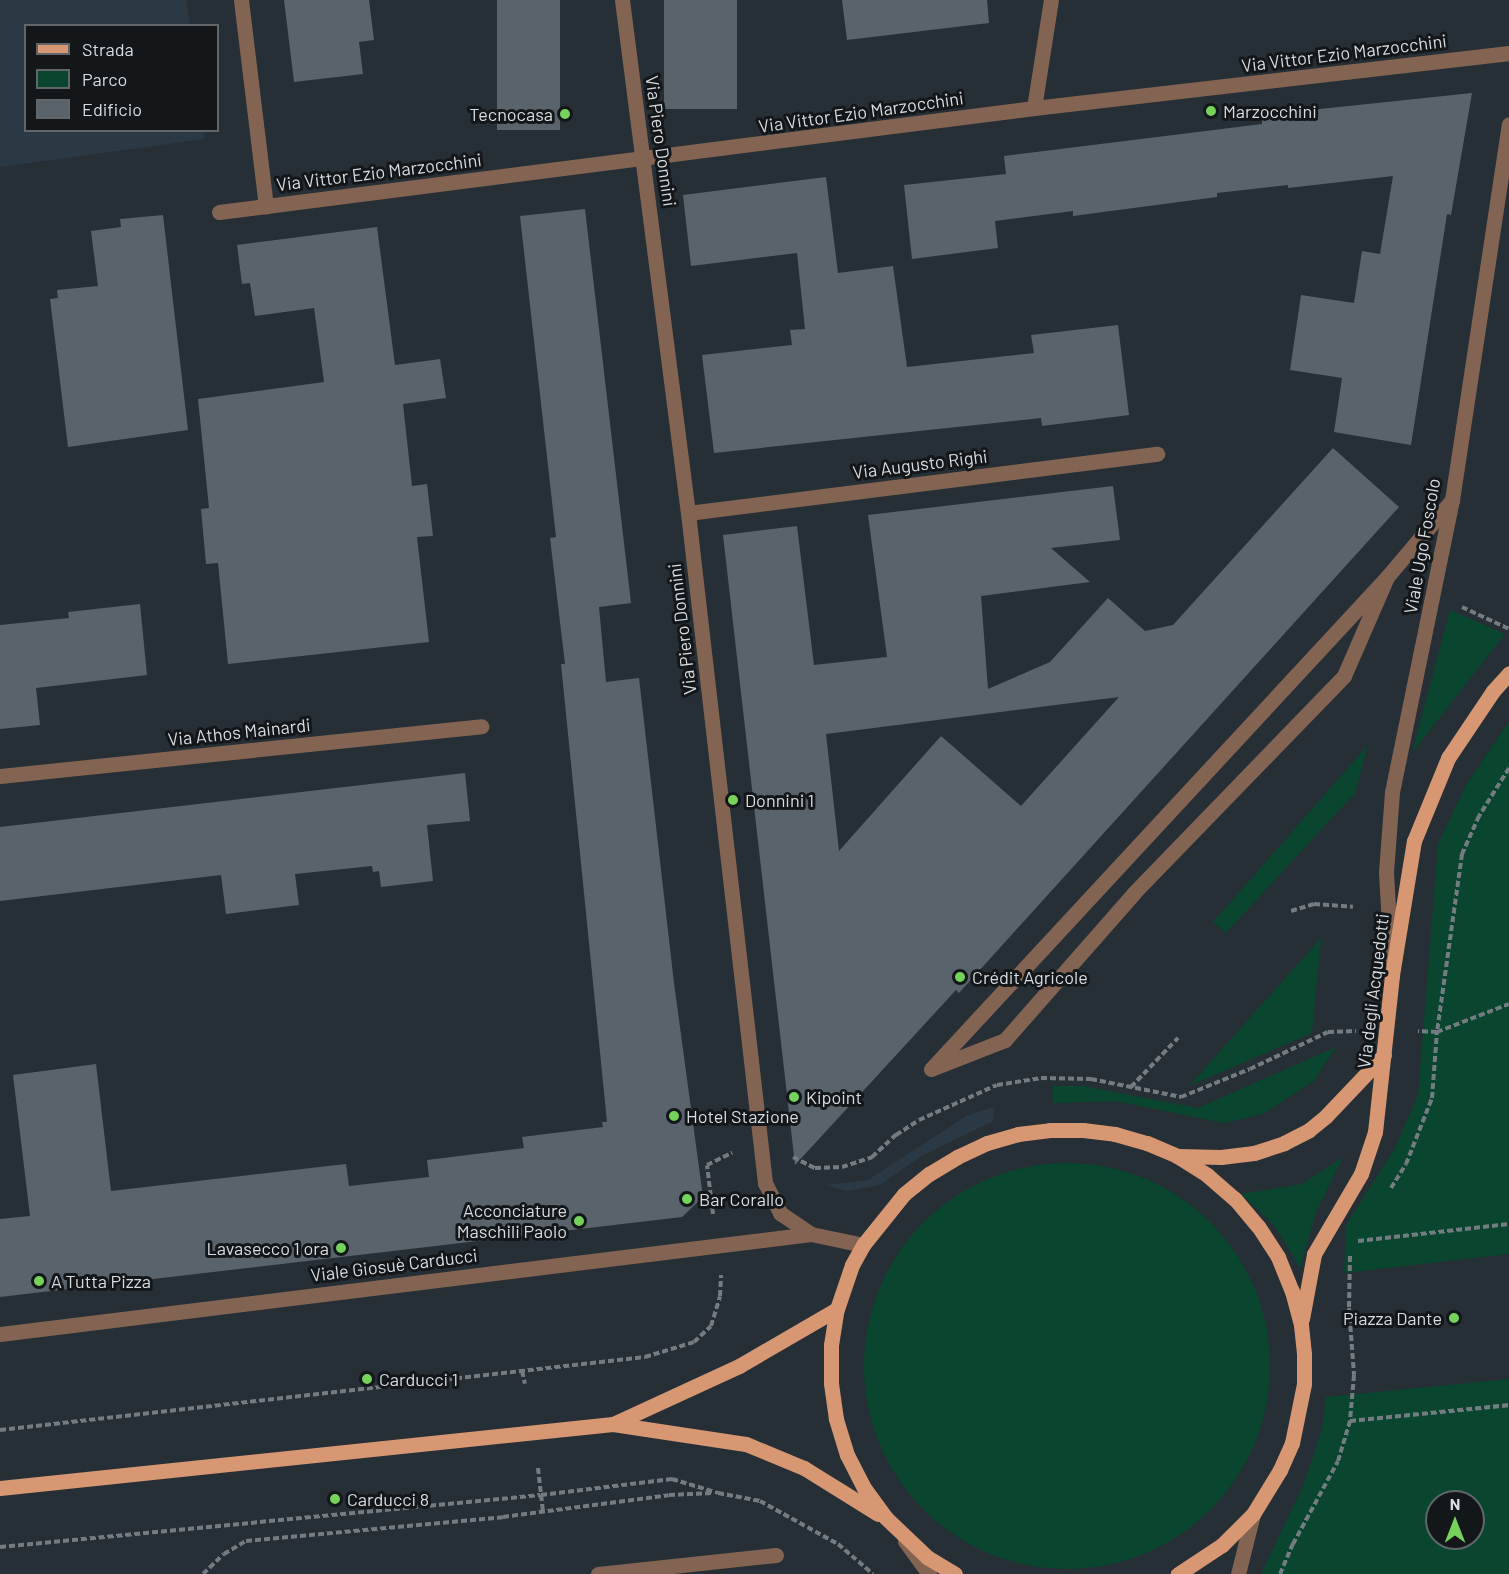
<!DOCTYPE html>
<html>
<head>
<meta charset="utf-8">
<style>
  body { margin:0 }
  #map { position:relative; width:1509px; height:1574px; overflow:hidden; background:#272f36; font-family:Barlow,sans-serif }
  div>[style] { position:absolute }
  [style*='--x'] { left:calc(var(--x)*1px); top:calc(var(--y)*1px); width:calc(var(--w)*1px); rotate:calc(var(--a)*1deg) }
  .built>* { inset:0; background:#2b3944 }
  .green>* { inset:0; background:#09452f }
  .round { border-radius:50% }
  .building>* { inset:0; background:#59636b; transform-origin:0 0 }
  .path>* { height:4px; margin-top:-2px; transform-origin:0; background:repeating-linear-gradient(90deg,#747b81 0 6px,transparent 0 9px) }
  .minor>* { height:15px; margin:-7.5px; padding:0 7.5px; transform-origin:7.5px; border-radius:7.5px; background:#836452 }
  .major>* { height:15px; margin:-7.5px; padding:0 7.5px; transform-origin:7.5px; border-radius:7.5px; background:#d69772 }
  .dots>* { width:16px; height:16px; translate:-50% -50%; box-sizing:border-box; border:3px solid #13171a; border-radius:50% }
  span { translate:-50% -50%; white-space:nowrap; text-align:center; line-height:1.15; -webkit-text-stroke:6px #13171a; paint-order:stroke }
  .street-label { font-size:18px; color:#d7dde1 }
  .poi-label { font-size:18px; color:#d7dde1 }
  .left { translate:0 -50%; text-align:left }
  .right { translate:-100% -50%; text-align:right }
  .legend { position:absolute; left:24px; top:24px; width:195px; height:108px; box-sizing:border-box; background:#13171a; border:2px solid #61666a; margin:0; padding:8px 10px; list-style:none; font-size:18px; color:#d7dde1 }
  .legend li { display:flex; align-items:center; gap:12px; height:30px }
  .legend b { width:30px; border:2px solid #61666a }
  .north { position:absolute; left:1425px; top:1490px; width:60px; height:60px; box-sizing:border-box; background:#13171a; border:2px solid #61666a; border-radius:50%; rotate:0deg; font-size:16px; font-weight:700; line-height:24px; text-align:center; color:#d7dde1 }
  .north::after { content:''; display:block; margin:auto; width:21px; height:27px; background:#75d25b; clip-path:polygon(50% 0,100% 100%,50% 72%,0 100%) }
</style>
</head>
<body>
<div id="map">
  <div class="built">
    <div style="clip-path:polygon(0 0,186px 0,190px 25px,26px 26px,26px 130px,204px 130px,205px 139px,0 167px)"></div>
    <div style="clip-path:polygon(994px 1107px,993px 1121px,920px 1157px,880px 1185px,847px 1191px,826px 1185px,868px 1180px,966px 1116px)"></div>
  </div>
  <div class="green">
    <div style="clip-path:polygon(1450px 610px,1505px 634px,1412px 753px)"></div>
    <div style="clip-path:polygon(1509px 721px,1509px 1254px,1344px 1273px,1346px 1225px,1395px 1148px,1418px 1095px,1438px 844px,1466px 785px)"></div>
    <div style="clip-path:polygon(1368px 745px,1355px 793px,1226px 933px,1213px 922px)"></div>
    <div style="clip-path:polygon(1321px 938px,1312px 1033px,1189px 1086px)"></div>
    <div style="clip-path:polygon(1336px 1047px,1314px 1081px,1263px 1114px,1224px 1123px,1115px 1101px,1053px 1103px,1052px 1086px,1083px 1086px,1198px 1108px)"></div>
    <div style="clip-path:polygon(1343px 1157px,1316px 1212px,1300px 1268px,1274px 1225px,1241px 1194px,1302px 1184px)"></div>
    <div class="round" style="left:864px;top:1163px;width:406px;height:406px"></div>
    <div style="clip-path:polygon(evenodd,1509px 1379px,1509px 1574px,1261px 1574px,1304px 1484px,1322px 1429px,1326px 1397px,1509px 1379px,1437px 1502px,1473px 1502px,1473px 1538px,1437px 1538px,1437px 1502px)"></div>
  </div>
  <div class="building">
    <div style="clip-path:polygon(284px 0,369px 0,374px 40px,359px 42px,363px 74px,294px 82px)"></div>
    <div style="left:497px;top:0;width:63px;height:130px"></div>
    <div style="left:664px;top:0;width:73px;height:109px"></div>
    <div style="clip-path:polygon(842px 0,987px 0,989px 23px,847px 40px)"></div>
    <div style="clip-path:polygon(1472px 93px,1451px 215px,1447px 214px,1411px 445px,1334px 432px,1342px 378px,1290px 370px,1301px 295px,1354px 303px,1362px 251px,1380px 254px,1393px 176px,1288px 188px,1288px 185px,1217px 193px,1217px 197px,1073px 216px,1073px 211px,995px 221px,998px 248px,912px 259px,904px 185px,1006px 174px,1004px 156px,1262px 124px,1262px 115px)"></div>
    <div style="clip-path:polygon(826px 177px,838px 273px,893px 266px,907px 367px,1034px 353px,1031px 335px,1118px 325px,1129px 415px,1042px 426px,1041px 418px,714px 453px,702px 355px,792px 345px,790px 330px,805px 329px,797px 253px,691px 266px,683px 195px)"></div>
    <div style="clip-path:polygon(585px 209px,631px 603px,599px 607px,606px 682px,639px 678px,674px 983px,703px 1197px,682px 1217px,0 1297px,0 1219px,30px 1216px,13px 1075px,96px 1064px,111px 1191px,346px 1164px,349px 1186px,429px 1177px,427px 1160px,524px 1148px,522px 1137px,603px 1127px,602px 1122px,607px 1122px,561px 664px,565px 664px,550px 538px,556px 537px,520px 216px)"></div>
    <div style="clip-path:polygon(163px 215px,188px 430px,68px 447px,50px 299px,58px 298px,57px 290px,98px 286px,91px 231px,121px 227px,120px 219px)"></div>
    <div style="clip-path:polygon(377px 227px,395px 365px,440px 359px,446px 398px,403px 404px,412px 486px,427px 484px,433px 536px,417px 537px,429px 642px,228px 664px,218px 563px,206px 564px,201px 509px,209px 508px,198px 399px,324px 382px,314px 308px,255px 316px,250px 283px,242px 284px,237px 245px)"></div>
    <div style="clip-path:polygon(evenodd,1333px 448px,1399px 507px,959px 993px,956px 990px,795px 1165px,723px 535px,797px 526px,814px 665px,887px 657px,868px 515px,1113px 486px,1120px 540px,1051px 548px,1090px 582px,981px 596px,988px 689px,1050px 662px,1108px 598px,1145px 631px,1173px 625px,1333px 448px,1119px 697px,1021px 806px,941px 736px,839px 851px,826px 734px,1119px 697px)"></div>
    <div style="clip-path:polygon(140px 604px,147px 675px,36px 688px,40px 725px,0 729px,0 625px,69px 618px,68px 612px)"></div>
    <div style="clip-path:polygon(465px 773px,470px 821px,427px 825px,433px 881px,381px 887px,379px 871px,373px 872px,372px 866px,295px 874px,299px 905px,226px 914px,221px 875px,0 901px,0 827px)"></div>
  </div>
  <div class="path">
    <div style="--x:1462;--y:607;--w:52;--a:25.1"></div>
    <div style="--x:1509;--y:768;--w:57;--a:122"></div>
    <div style="--x:1479;--y:816;--w:42;--a:114.1"></div>
    <div style="--x:1462;--y:854;--w:180;--a:98"></div>
    <div style="--x:1437;--y:1032;--w:77;--a:-21.3"></div>
    <div style="--x:1291;--y:911;--w:24;--a:-17"></div>
    <div style="--x:1314;--y:904;--w:39;--a:4"></div>
    <div style="--x:1131;--y:1087;--w:68;--a:-46.2"></div>
    <div style="--x:793;--y:1157;--w:25;--a:27"></div>
    <div style="--x:815;--y:1168;--w:27;--a:-2"></div>
    <div style="--x:842;--y:1167;--w:32;--a:-18"></div>
    <div style="--x:872;--y:1157;--w:33;--a:-43"></div>
    <div style="--x:896;--y:1135;--w:27;--a:-33"></div>
    <div style="--x:919;--y:1120;--w:85;--a:-24.2"></div>
    <div style="--x:997;--y:1085;--w:45;--a:-9"></div>
    <div style="--x:1041;--y:1078;--w:50;--a:1.1"></div>
    <div style="--x:1091;--y:1079;--w:92;--a:11.3"></div>
    <div style="--x:1181;--y:1097;--w:74;--a:-22.1"></div>
    <div style="--x:1250;--y:1069;--w:86;--a:-25.4"></div>
    <div style="--x:1328;--y:1032;--w:28;--a:-2"></div>
    <div style="--x:1391;--y:1188;--w:28;--a:-58"></div>
    <div style="--x:1406;--y:1164;--w:71;--a:-68.5"></div>
    <div style="--x:1432;--y:1098;--w:66;--a:-85.7"></div>
    <div style="--x:1437;--y:1032;--w:19;--a:-177"></div>
    <div style="--x:713;--y:1214;--w:49;--a:-97"></div>
    <div style="--x:707;--y:1165;--w:28;--a:-26"></div>
    <div style="--x:1358;--y:1241;--w:152;--a:-6.4"></div>
    <div style="--x:1350;--y:1256;--w:52;--a:91.1"></div>
    <div style="--x:1349;--y:1308;--w:67;--a:85.7"></div>
    <div style="--x:1354;--y:1375;--w:46;--a:95"></div>
    <div style="--x:522;--y:1371;--w:13;--a:77"></div>
    <div style="--x:0;--y:1430;--w:649;--a:-6.46"></div>
    <div style="--x:645;--y:1357;--w:51;--a:-17"></div>
    <div style="--x:694;--y:1342;--w:23;--a:-43"></div>
    <div style="--x:711;--y:1326;--w:31;--a:-73"></div>
    <div style="--x:720;--y:1296;--w:21;--a:-87"></div>
    <div style="--x:538;--y:1468;--w:44;--a:83.5"></div>
    <div style="--x:0;--y:1547;--w:543;--a:-5.49"></div>
    <div style="--x:541;--y:1495;--w:132;--a:-7"></div>
    <div style="--x:672;--y:1479;--w:48;--a:16.9"></div>
    <div style="--x:718;--y:1493;--w:43;--a:10.8"></div>
    <div style="--x:760;--y:1501;--w:89;--a:28.9"></div>
    <div style="--x:838;--y:1544;--w:46;--a:40.6"></div>
    <div style="--x:203;--y:1574;--w:29;--a:-44"></div>
    <div style="--x:224;--y:1554;--w:26;--a:-31"></div>
    <div style="--x:246;--y:1541;--w:258;--a:-5.3"></div>
    <div style="--x:503;--y:1517;--w:167;--a:-7.5"></div>
    <div style="--x:669;--y:1495;--w:44;--a:-2.6"></div>
    <div style="--x:1280;--y:1574;--w:33;--a:-67"></div>
    <div style="--x:1293;--y:1544;--w:94;--a:-61.5"></div>
    <div style="--x:1338;--y:1461;--w:42;--a:-73.3"></div>
    <div style="--x:1350;--y:1421;--w:160;--a:-5.7"></div>
  </div>
  <div class="minor">
    <div style="--x:241;--y:0;--w:208;--a:83.1"></div>
    <div style="--x:622;--y:0;--w:517;--a:82.67"></div>
    <div style="--x:688;--y:513;--w:674;--a:83.44"></div>
    <div style="--x:765;--y:1183;--w:34;--a:63"></div>
    <div style="--x:780;--y:1213;--w:37;--a:34"></div>
    <div style="--x:1034;--y:108;--w:109;--a:-81.1"></div>
    <div style="--x:219;--y:212;--w:822;--a:-7.27"></div>
    <div style="--x:1034;--y:108;--w:478;--a:-6.6"></div>
    <div style="--x:688;--y:513;--w:473;--a:-7.2"></div>
    <div style="--x:1387;--y:577;--w:108;--a:113.5"></div>
    <div style="--x:1344;--y:676;--w:302;--a:134.1"></div>
    <div style="--x:1134;--y:893;--w:196;--a:131.3"></div>
    <div style="--x:1005;--y:1040;--w:79;--a:158.6"></div>
    <div style="--x:931;--y:1069;--w:671;--a:-47.17"></div>
    <div style="--x:1387;--y:577;--w:101;--a:-49.8"></div>
    <div style="--x:0;--y:776;--w:484;--a:-5.9"></div>
    <div style="--x:1391;--y:959;--w:87;--a:-93.3"></div>
    <div style="--x:1386;--y:872;--w:80;--a:-85.7"></div>
    <div style="--x:1392;--y:792;--w:298;--a:-78.4"></div>
    <div style="--x:1452;--y:500;--w:380;--a:-81.4"></div>
    <div style="--x:0;--y:1334;--w:817;--a:-7.03"></div>
    <div style="--x:811;--y:1234;--w:53;--a:11.9"></div>
    <div style="--x:905;--y:1541;--w:41;--a:54"></div>
    <div style="--x:598;--y:1574;--w:179;--a:-6.1"></div>
    <div style="--x:1238;--y:1574;--w:62;--a:-76"></div>
  </div>
  <div class="major">
    <div style="--x:1177;--y:1156;--w:44;--a:1.3"></div>
    <div style="--x:1221;--y:1157;--w:33;--a:-7"></div>
    <div style="--x:1254;--y:1153;--w:32;--a:-18"></div>
    <div style="--x:1284;--y:1143;--w:28;--a:-27"></div>
    <div style="--x:1309;--y:1130;--w:22;--a:-39"></div>
    <div style="--x:1326;--y:1116;--w:84;--a:-46.4"></div>
    <div style="--x:1302;--y:1319;--w:66;--a:-79.5"></div>
    <div style="--x:1314;--y:1254;--w:93;--a:-59.6"></div>
    <div style="--x:1361;--y:1174;--w:44;--a:-71.6"></div>
    <div style="--x:1375;--y:1132;--w:158;--a:-83.8"></div>
    <div style="--x:1392;--y:975;--w:136;--a:-80.7"></div>
    <div style="--x:1414;--y:841;--w:90;--a:-67.7"></div>
    <div style="--x:1448;--y:758;--w:81;--a:-56.1"></div>
    <div style="--x:1493;--y:691;--w:24;--a:-48"></div>
    <div style="--x:613;--y:1424;--w:139;--a:-24.7"></div>
    <div style="--x:739;--y:1366;--w:113;--a:-30.2"></div>
    <div style="--x:0;--y:1488;--w:616;--a:-5.96"></div>
    <div style="--x:613;--y:1424;--w:134;--a:8.6"></div>
    <div style="--x:746;--y:1444;--w:63;--a:22.5"></div>
    <div style="--x:804;--y:1468;--w:87;--a:31.9"></div>
    <div style="--x:955;--y:1574;--w:33;--a:-149"></div>
    <div style="--x:927;--y:1557;--w:57;--a:-136.4"></div>
    <div style="--x:886;--y:1518;--w:37;--a:-126"></div>
    <div style="--x:864;--y:1488;--w:37;--a:-117"></div>
    <div style="--x:847;--y:1455;--w:38;--a:-107"></div>
    <div style="--x:836;--y:1419;--w:36;--a:-98"></div>
    <div style="--x:831;--y:1383;--w:38;--a:-90"></div>
    <div style="--x:831;--y:1345;--w:36;--a:-81"></div>
    <div style="--x:837;--y:1309;--w:46;--a:-71.2"></div>
    <div style="--x:852;--y:1265;--w:23;--a:-61"></div>
    <div style="--x:863;--y:1245;--w:65;--a:-51.2"></div>
    <div style="--x:904;--y:1194;--w:32;--a:-39"></div>
    <div style="--x:929;--y:1174;--w:33;--a:-31"></div>
    <div style="--x:957;--y:1157;--w:33;--a:-25"></div>
    <div style="--x:987;--y:1143;--w:32;--a:-16"></div>
    <div style="--x:1018;--y:1134;--w:32;--a:-7"></div>
    <div style="--x:1050;--y:1130;--w:33;--a:0"></div>
    <div style="--x:1083;--y:1130;--w:32;--a:7"></div>
    <div style="--x:1115;--y:1134;--w:33;--a:16"></div>
    <div style="--x:1147;--y:1143;--w:33;--a:23"></div>
    <div style="--x:1177;--y:1156;--w:36;--a:32"></div>
    <div style="--x:1207;--y:1175;--w:37;--a:41"></div>
    <div style="--x:1235;--y:1199;--w:35;--a:50"></div>
    <div style="--x:1258;--y:1226;--w:37;--a:57"></div>
    <div style="--x:1278;--y:1257;--w:37;--a:68"></div>
    <div style="--x:1292;--y:1291;--w:35;--a:75"></div>
    <div style="--x:1301;--y:1325;--w:30;--a:84"></div>
    <div style="--x:1304;--y:1355;--w:29;--a:90"></div>
    <div style="--x:1304;--y:1384;--w:60;--a:101.5"></div>
    <div style="--x:1292;--y:1443;--w:30;--a:114"></div>
    <div style="--x:1280;--y:1470;--w:52;--a:121.5"></div>
    <div style="--x:1253;--y:1514;--w:44;--a:135"></div>
    <div style="--x:1222;--y:1545;--w:53;--a:146.6"></div>
  </div>
  <div class="dots">
    <div style="left:1211px;top:111px;background:#75d25b"></div>
    <div style="left:565px;top:114px;background:#75d25b"></div>
    <div style="left:733px;top:800px;background:#75d25b"></div>
    <div style="left:960px;top:977px;background:#75d25b"></div>
    <div style="left:794px;top:1097px;background:#75d25b"></div>
    <div style="left:674px;top:1116px;background:#75d25b"></div>
    <div style="left:687px;top:1199px;background:#75d25b"></div>
    <div style="left:579px;top:1221px;background:#75d25b"></div>
    <div style="left:341px;top:1248px;background:#75d25b"></div>
    <div style="left:39px;top:1281px;background:#75d25b"></div>
    <div style="left:1454px;top:1318px;background:#75d25b"></div>
    <div style="left:367px;top:1379px;background:#75d25b"></div>
    <div style="left:335px;top:1499px;background:#75d25b"></div>
  </div>
  <div class="street-label">
    <span style="left:1344px;top:53px;rotate:-7deg">Via Vittor Ezio Marzocchini</span>
    <span style="left:861px;top:112px;rotate:-8deg">Via Vittor Ezio Marzocchini</span>
    <span style="left:661px;top:141px;rotate:82deg">Via Piero Donnini</span>
    <span style="left:379px;top:172px;rotate:-7deg">Via Vittor Ezio Marzocchini</span>
    <span style="left:920px;top:464px;rotate:-7deg">Via Augusto Righi</span>
    <span style="left:1422px;top:546px;rotate:-80deg">Viale Ugo Foscolo</span>
    <span style="left:682px;top:629px;rotate:-97deg">Via Piero Donnini</span>
    <span style="left:239px;top:732px;rotate:-6deg">Via Athos Mainardi</span>
    <span style="left:1373px;top:991px;rotate:-83deg">Via degli Acquedotti</span>
    <span style="left:394px;top:1265px;rotate:-7deg">Viale Giosuè Carducci</span>
  </div>
  <div class="poi-label">
    <span class="left" style="left:1223px;top:111px">Marzocchini</span>
    <span class="right" style="left:553px;top:114px">Tecnocasa</span>
    <span class="left" style="left:745px;top:800px">Donnini 1</span>
    <span class="left" style="left:972px;top:977px">Crédit Agricole</span>
    <span class="left" style="left:806px;top:1097px">Kipoint</span>
    <span class="left" style="left:686px;top:1116px">Hotel Stazione</span>
    <span class="left" style="left:699px;top:1199px">Bar Corallo</span>
    <span class="right" style="left:567px;top:1221px">Acconciature<br>Maschili Paolo</span>
    <span class="right" style="left:329px;top:1248px">Lavasecco 1 ora</span>
    <span class="left" style="left:51px;top:1281px">A Tutta Pizza</span>
    <span class="right" style="left:1442px;top:1318px">Piazza Dante</span>
    <span class="left" style="left:379px;top:1379px">Carducci 1</span>
    <span class="left" style="left:347px;top:1499px">Carducci 8</span>
  </div>
  <ul class="legend">
  <li><b style="height:8px;background:#d69772"></b>Strada</li>
  <li><b style="height:16px;background:#09452f"></b>Parco</li>
  <li><b style="height:16px;background:#59636b"></b>Edificio</li>
  </ul>
  <div class="north">N</div>
</div>
</body>
</html>
